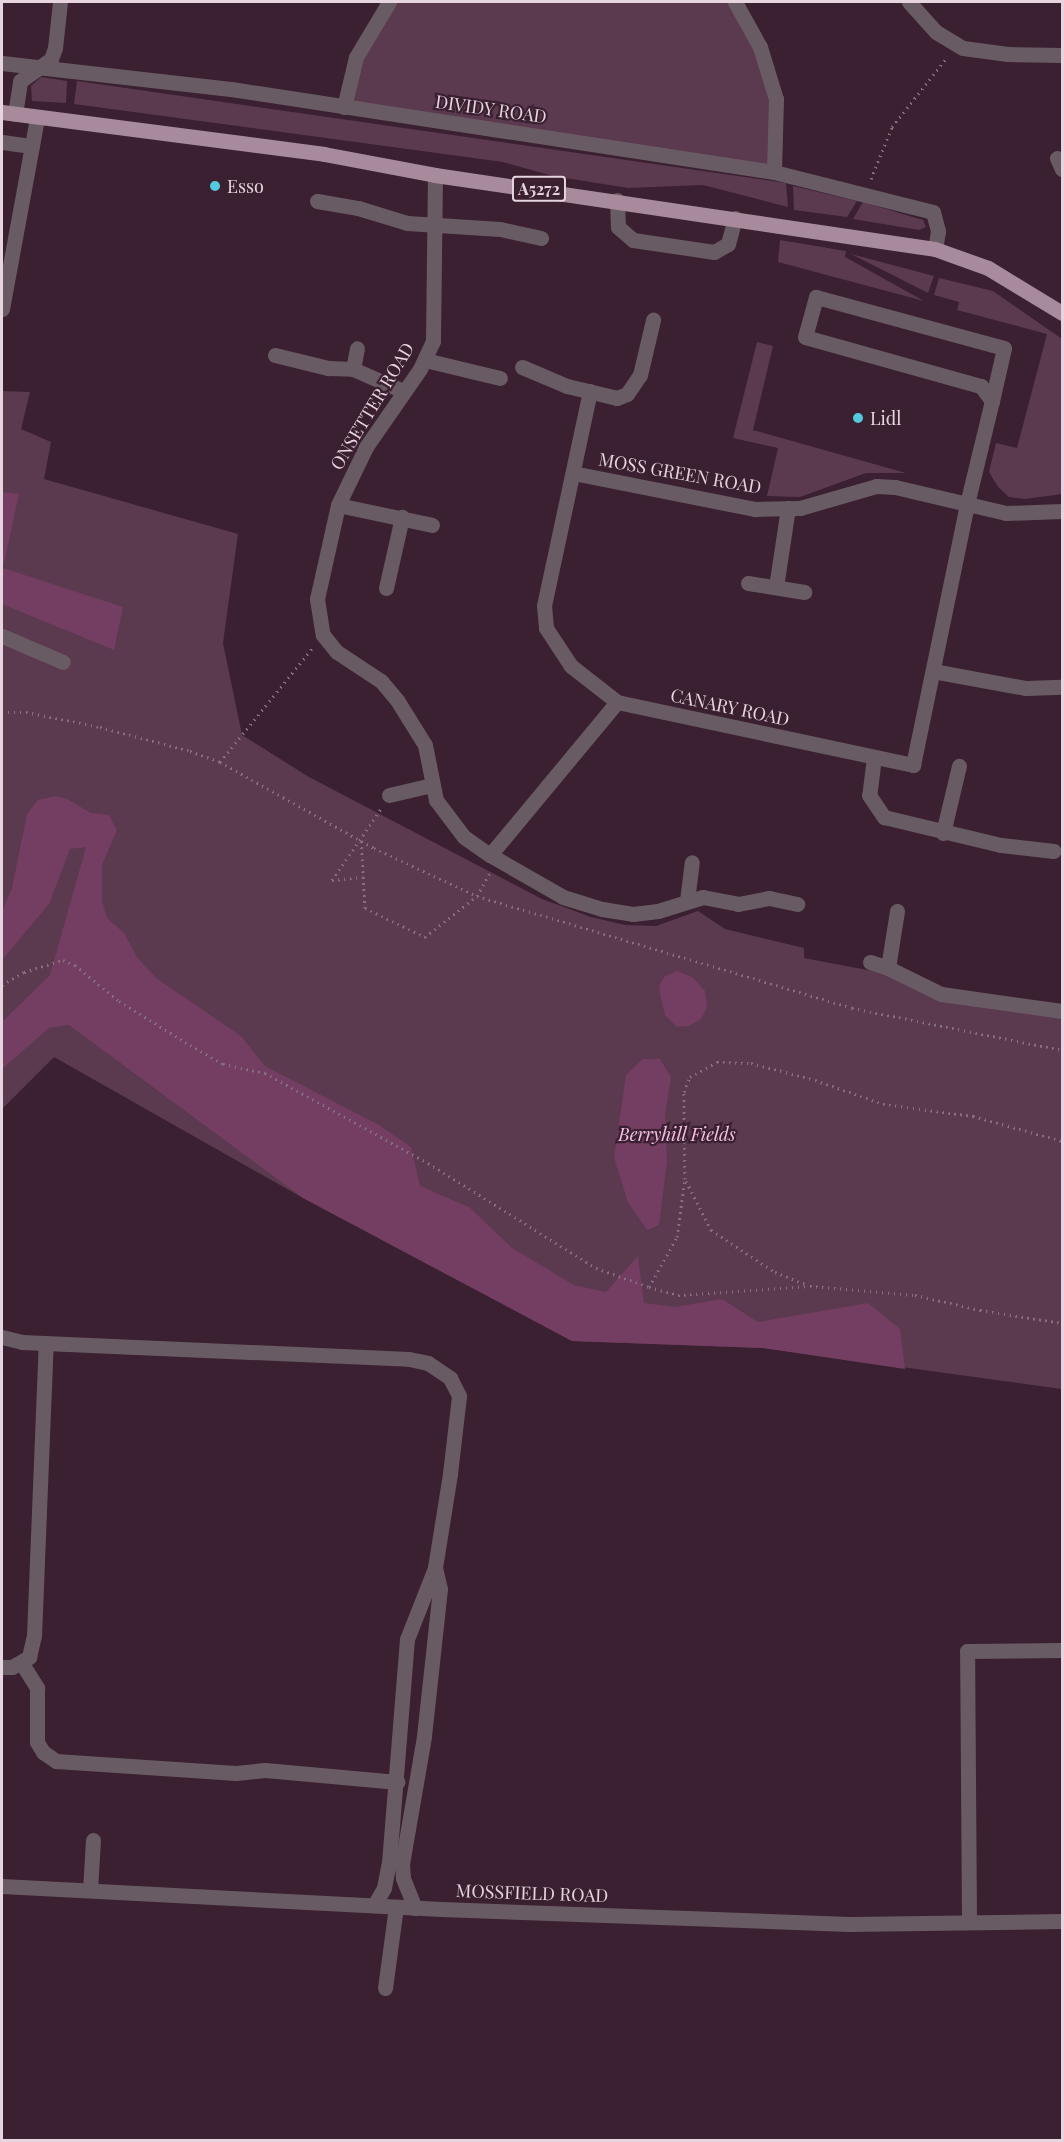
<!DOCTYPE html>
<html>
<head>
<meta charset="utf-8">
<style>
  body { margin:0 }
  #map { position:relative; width:1064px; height:2142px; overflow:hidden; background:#3a2031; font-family:"Playfair Display",serif }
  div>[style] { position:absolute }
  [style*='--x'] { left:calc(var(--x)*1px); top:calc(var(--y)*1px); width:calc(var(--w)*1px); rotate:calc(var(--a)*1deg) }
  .green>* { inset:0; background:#5b394f }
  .forest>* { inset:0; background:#743d62 }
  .path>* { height:3px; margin-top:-1.5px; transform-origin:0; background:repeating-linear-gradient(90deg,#86707e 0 1.5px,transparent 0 6px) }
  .minor>* { height:15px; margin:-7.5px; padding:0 7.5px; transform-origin:7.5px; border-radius:7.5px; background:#695b63 }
  .major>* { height:15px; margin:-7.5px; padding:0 7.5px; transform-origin:7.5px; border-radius:7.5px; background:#a78b9c }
  .dots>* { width:16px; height:16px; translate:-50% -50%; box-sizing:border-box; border:3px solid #3a2031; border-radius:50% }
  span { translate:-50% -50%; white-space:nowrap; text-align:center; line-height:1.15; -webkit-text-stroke:4.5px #3a2031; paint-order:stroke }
  .shield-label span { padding:2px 4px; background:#3a2031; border:2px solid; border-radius:4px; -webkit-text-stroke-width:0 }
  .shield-label { font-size:16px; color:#e6d4df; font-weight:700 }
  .street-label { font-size:18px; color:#e6d4df }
  .poi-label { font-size:18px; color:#e6d4df }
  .left { translate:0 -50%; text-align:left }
  .park-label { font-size:18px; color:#f5c0e0; font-style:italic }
  .frame { position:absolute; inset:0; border:3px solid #e6d4df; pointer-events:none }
</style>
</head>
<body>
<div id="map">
  <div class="green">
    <div style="clip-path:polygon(389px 2px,733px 2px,769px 71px,774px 172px,344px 107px,349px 80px)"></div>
    <div style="clip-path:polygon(41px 77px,67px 81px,66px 103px,32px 101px,31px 86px)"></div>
    <div style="clip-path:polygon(77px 81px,786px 183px,788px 207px,703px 185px,628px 188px,553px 176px,503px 162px,74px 104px)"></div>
    <div style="clip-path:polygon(793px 186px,857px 201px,847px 217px,794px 210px)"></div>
    <div style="clip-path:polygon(863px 202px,923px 220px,926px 227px,919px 230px,853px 219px)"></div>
    <div style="clip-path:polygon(780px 240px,846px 251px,845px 257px,924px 301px,778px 262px)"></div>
    <div style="clip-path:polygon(851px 254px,934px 276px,928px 293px)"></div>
    <div style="clip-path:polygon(939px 278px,993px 291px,1062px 339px,1062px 494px,1025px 499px,1009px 497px,998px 487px,989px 472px,996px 443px,1017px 448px,1047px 334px,957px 310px,959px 302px,934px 295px)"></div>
    <div style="clip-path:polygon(757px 342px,773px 346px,753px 430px,906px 473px,866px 473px,800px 497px,767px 496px,778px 448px,733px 438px)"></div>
    <div style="clip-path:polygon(2px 391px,30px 392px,21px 429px,51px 442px,44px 479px,238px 534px,223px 643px,242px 735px,309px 777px,542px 899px,591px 917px,625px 925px,656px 926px,698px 911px,725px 929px,804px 948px,804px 958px,888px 974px,1062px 1016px,1062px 1389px,763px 1348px,572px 1341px,303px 1198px,54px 1057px,2px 1109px)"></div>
  </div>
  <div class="forest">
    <div style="clip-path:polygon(2px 492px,19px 494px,3px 568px,123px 607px,114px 650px,2px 604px)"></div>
    <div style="clip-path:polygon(55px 796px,67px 799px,91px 813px,109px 815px,117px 830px,102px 865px,102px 901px,107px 918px,124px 933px,137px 957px,156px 978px,241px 1036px,265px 1066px,379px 1125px,411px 1147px,420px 1186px,469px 1207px,512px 1248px,574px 1285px,606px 1292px,638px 1256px,644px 1303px,675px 1307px,722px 1299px,758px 1322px,868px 1303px,900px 1329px,905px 1369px,763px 1348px,572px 1341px,303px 1198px,69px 1025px,49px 1028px,2px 1069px,2px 1022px,50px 975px,86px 847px,70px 849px,49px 904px,2px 960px,2px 911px,12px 888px,27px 814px,38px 800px)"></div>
    <div style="clip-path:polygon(677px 971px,692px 977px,705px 991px,707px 1007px,701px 1019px,689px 1026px,677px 1027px,665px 1015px,661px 998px,659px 986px,664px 977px)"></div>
    <div style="clip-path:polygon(643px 1059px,660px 1059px,671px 1077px,665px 1114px,667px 1161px,659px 1225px,647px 1230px,628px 1202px,614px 1158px,626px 1075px)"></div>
  </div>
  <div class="path">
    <div style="--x:871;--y:179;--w:56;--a:-68"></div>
    <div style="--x:892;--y:127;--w:90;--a:-51.7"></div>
    <div style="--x:2;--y:712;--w:24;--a:0"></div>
    <div style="--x:26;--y:712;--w:76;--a:11.5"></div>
    <div style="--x:100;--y:727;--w:93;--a:14.9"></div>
    <div style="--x:190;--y:751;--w:32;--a:20"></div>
    <div style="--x:220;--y:762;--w:176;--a:29.2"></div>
    <div style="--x:374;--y:848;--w:114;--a:25"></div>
    <div style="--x:477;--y:896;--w:391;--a:16.6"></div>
    <div style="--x:852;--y:1008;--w:214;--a:11.3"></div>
    <div style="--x:220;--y:762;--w:148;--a:-51"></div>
    <div style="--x:361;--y:841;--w:67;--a:86.6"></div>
    <div style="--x:365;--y:908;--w:67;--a:25.8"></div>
    <div style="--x:425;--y:937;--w:66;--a:-38.3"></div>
    <div style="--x:477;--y:896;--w:26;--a:-61"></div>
    <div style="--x:332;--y:880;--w:86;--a:-55.4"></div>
    <div style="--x:332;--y:880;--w:31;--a:-6"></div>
    <div style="--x:2;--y:985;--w:26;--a:-31"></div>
    <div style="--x:24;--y:972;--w:41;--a:-17.1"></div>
    <div style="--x:63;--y:960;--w:13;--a:23"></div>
    <div style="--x:75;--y:965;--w:57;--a:39.3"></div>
    <div style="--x:119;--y:1001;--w:78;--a:31.8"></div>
    <div style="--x:185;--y:1042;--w:44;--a:30.1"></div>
    <div style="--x:223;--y:1064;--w:43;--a:12.1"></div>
    <div style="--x:265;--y:1073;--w:186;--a:28.9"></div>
    <div style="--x:428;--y:1163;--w:198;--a:32"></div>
    <div style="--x:596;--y:1268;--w:56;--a:19.7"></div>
    <div style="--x:649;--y:1287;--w:30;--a:15"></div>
    <div style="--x:678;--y:1295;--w:132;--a:-3.9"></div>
    <div style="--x:810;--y:1286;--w:105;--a:4.9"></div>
    <div style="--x:915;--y:1295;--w:67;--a:13"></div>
    <div style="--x:980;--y:1310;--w:83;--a:9"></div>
    <div style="--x:686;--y:1181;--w:55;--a:63"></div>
    <div style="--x:711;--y:1230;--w:77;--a:33.3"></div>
    <div style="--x:775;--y:1272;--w:35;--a:22"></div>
    <div style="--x:649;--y:1287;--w:57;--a:-60.8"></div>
    <div style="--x:677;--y:1237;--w:59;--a:-82.1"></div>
    <div style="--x:685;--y:1179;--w:87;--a:-90.7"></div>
    <div style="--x:684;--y:1092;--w:16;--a:-68"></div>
    <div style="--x:690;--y:1077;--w:31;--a:-29"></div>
    <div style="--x:717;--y:1062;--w:34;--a:2"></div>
    <div style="--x:751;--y:1063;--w:66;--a:14.9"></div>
    <div style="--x:815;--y:1080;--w:72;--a:19.4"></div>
    <div style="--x:883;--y:1104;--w:91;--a:7.6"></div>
    <div style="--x:973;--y:1116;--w:92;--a:15.7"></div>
  </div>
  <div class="minor">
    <div style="--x:735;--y:2;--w:51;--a:60.9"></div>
    <div style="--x:760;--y:47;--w:54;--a:72.9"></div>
    <div style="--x:776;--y:99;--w:73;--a:91.6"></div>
    <div style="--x:909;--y:2;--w:40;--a:48"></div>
    <div style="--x:936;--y:32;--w:31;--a:31"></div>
    <div style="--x:963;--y:48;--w:45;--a:7.6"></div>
    <div style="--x:1008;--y:54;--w:54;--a:1.1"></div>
    <div style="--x:2;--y:63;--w:230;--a:6.5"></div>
    <div style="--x:231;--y:89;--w:549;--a:8.69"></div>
    <div style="--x:774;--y:172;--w:164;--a:14.1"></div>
    <div style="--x:933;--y:212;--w:20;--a:75"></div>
    <div style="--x:938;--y:231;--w:18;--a:99"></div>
    <div style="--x:344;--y:107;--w:51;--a:-76.5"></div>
    <div style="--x:356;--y:57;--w:64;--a:-59"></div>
    <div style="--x:15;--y:114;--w:33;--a:-81"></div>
    <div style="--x:20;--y:81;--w:38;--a:-35"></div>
    <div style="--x:51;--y:59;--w:12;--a:-70"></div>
    <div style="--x:55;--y:48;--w:46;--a:-83.8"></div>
    <div style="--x:2;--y:142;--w:30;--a:8"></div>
    <div style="--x:1057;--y:158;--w:12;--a:66"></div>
    <div style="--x:435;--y:175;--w:166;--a:90.7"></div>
    <div style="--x:433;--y:341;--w:31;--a:115"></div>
    <div style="--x:420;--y:369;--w:95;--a:124.7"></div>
    <div style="--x:366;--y:447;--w:64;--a:115.8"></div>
    <div style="--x:338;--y:505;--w:96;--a:102.6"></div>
    <div style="--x:317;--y:599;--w:36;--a:81"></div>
    <div style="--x:323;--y:635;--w:22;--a:51"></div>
    <div style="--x:337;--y:652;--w:53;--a:33.4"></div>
    <div style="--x:381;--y:681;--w:25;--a:50"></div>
    <div style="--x:397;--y:700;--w:53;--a:58.1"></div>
    <div style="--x:425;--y:745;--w:56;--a:78.7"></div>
    <div style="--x:436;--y:800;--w:46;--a:52.9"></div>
    <div style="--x:464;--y:837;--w:32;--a:35"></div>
    <div style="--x:490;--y:855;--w:199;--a:-50.3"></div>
    <div style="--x:617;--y:200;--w:27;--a:88"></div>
    <div style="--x:618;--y:227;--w:20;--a:41"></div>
    <div style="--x:633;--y:240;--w:82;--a:8.4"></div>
    <div style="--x:714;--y:252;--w:16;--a:-30"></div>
    <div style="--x:728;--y:244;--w:27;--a:-75"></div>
    <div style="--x:317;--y:201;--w:42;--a:9.7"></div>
    <div style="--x:358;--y:208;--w:51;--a:17"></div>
    <div style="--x:407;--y:223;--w:93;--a:3.7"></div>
    <div style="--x:500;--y:229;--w:42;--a:12.4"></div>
    <div style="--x:2;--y:309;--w:193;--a:-79.6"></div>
    <div style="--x:275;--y:355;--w:55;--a:13.8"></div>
    <div style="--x:328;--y:368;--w:25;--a:2"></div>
    <div style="--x:353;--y:369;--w:55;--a:23.7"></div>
    <div style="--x:425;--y:360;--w:77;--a:13.5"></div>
    <div style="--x:522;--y:367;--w:49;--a:22.9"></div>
    <div style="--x:567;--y:386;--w:51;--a:13.5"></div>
    <div style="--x:617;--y:398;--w:11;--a:-22"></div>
    <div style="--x:627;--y:394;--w:23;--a:-56"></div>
    <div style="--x:640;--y:375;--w:57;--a:-76.7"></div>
    <div style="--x:353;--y:369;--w:21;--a:-79"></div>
    <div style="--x:590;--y:391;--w:219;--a:102.1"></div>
    <div style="--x:544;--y:605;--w:23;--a:85"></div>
    <div style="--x:546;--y:628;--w:45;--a:56.7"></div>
    <div style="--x:571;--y:666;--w:58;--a:38"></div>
    <div style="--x:617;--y:702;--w:303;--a:12"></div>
    <div style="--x:913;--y:765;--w:267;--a:-78.3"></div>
    <div style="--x:967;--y:504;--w:106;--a:-76.4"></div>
    <div style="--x:992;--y:401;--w:54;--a:-77.2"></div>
    <div style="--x:1004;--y:348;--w:195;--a:-164.8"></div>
    <div style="--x:816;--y:297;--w:41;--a:105.4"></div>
    <div style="--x:805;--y:337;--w:183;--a:15.6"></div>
    <div style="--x:981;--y:386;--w:19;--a:54"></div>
    <div style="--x:573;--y:473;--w:186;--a:11.2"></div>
    <div style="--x:755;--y:509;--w:45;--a:-1.3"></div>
    <div style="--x:800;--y:508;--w:79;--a:-16.1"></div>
    <div style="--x:876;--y:486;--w:19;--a:3"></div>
    <div style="--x:895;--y:487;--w:114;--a:13.2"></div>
    <div style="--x:1006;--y:513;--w:56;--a:-2"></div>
    <div style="--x:338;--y:505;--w:96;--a:12"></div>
    <div style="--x:748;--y:583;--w:57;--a:9.1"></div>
    <div style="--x:776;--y:587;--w:80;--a:-81.4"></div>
    <div style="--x:386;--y:588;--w:73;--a:-77.3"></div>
    <div style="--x:2;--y:636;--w:66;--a:23.1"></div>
    <div style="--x:933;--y:671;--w:95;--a:10.4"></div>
    <div style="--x:1026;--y:688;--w:36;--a:-2"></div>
    <div style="--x:874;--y:757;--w:38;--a:97"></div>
    <div style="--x:869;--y:795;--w:27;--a:56"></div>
    <div style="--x:884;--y:817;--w:120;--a:13.5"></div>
    <div style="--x:1001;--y:845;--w:53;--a:6.5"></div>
    <div style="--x:389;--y:795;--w:44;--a:-13.1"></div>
    <div style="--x:943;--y:833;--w:69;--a:-76.6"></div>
    <div style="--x:490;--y:855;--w:84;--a:29.9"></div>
    <div style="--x:563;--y:897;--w:41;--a:17.1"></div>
    <div style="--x:602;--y:909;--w:31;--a:9"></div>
    <div style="--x:633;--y:914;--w:25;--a:-7"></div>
    <div style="--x:658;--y:911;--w:47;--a:-17.3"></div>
    <div style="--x:703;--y:897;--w:36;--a:11"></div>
    <div style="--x:738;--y:904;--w:32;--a:-11"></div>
    <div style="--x:769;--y:898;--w:29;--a:12"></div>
    <div style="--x:687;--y:901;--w:39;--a:-83"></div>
    <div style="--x:897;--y:911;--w:58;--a:99"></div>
    <div style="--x:888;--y:968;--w:59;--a:26.1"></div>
    <div style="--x:941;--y:994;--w:122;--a:8"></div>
    <div style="--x:870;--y:962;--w:19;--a:18"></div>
    <div style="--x:2;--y:1337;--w:21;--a:14"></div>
    <div style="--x:22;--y:1342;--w:387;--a:2.5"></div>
    <div style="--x:409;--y:1359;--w:19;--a:12"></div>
    <div style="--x:428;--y:1363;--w:27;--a:34"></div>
    <div style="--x:450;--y:1378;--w:20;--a:63"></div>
    <div style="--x:459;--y:1396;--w:79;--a:96.6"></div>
    <div style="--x:450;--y:1474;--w:95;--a:99.1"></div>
    <div style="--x:435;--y:1568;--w:76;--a:111.5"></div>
    <div style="--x:407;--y:1639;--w:224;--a:94.6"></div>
    <div style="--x:389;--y:1862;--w:26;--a:101"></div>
    <div style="--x:384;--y:1888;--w:20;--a:120"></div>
    <div style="--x:21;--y:1662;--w:31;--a:58"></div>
    <div style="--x:37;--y:1688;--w:54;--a:90"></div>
    <div style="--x:37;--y:1742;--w:12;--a:59"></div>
    <div style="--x:43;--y:1752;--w:16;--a:35"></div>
    <div style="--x:56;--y:1761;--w:180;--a:3.8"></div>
    <div style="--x:236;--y:1773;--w:29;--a:-6"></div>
    <div style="--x:265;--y:1770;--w:133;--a:5.2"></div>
    <div style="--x:2;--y:1667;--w:10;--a:0"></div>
    <div style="--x:12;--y:1667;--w:20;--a:-30"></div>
    <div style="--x:29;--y:1657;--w:22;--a:-77"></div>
    <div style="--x:34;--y:1636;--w:293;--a:-87.7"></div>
    <div style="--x:2;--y:1886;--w:440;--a:3"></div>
    <div style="--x:441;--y:1909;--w:408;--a:2.1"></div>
    <div style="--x:849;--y:1924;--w:213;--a:-0.8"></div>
    <div style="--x:90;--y:1890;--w:50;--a:-86.6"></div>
    <div style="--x:415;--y:1908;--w:32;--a:-112"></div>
    <div style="--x:403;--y:1878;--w:14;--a:-94"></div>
    <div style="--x:402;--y:1864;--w:130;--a:-80.2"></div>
    <div style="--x:424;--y:1736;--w:148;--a:-83.8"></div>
    <div style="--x:440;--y:1589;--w:22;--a:-103"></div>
    <div style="--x:969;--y:1922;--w:271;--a:-90.4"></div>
    <div style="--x:967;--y:1651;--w:95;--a:-0.6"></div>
    <div style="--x:385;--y:1988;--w:82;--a:-82.3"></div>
  </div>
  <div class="major">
    <div style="--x:2;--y:112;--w:325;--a:7.4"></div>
    <div style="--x:324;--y:154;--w:113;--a:10.7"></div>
    <div style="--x:435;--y:175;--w:505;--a:8.42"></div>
    <div style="--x:935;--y:249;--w:56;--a:19.7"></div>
    <div style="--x:988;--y:268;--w:87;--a:31.3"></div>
  </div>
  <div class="dots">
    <div style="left:215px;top:186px;background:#55cadf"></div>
    <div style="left:858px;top:418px;background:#55cadf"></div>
  </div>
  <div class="shield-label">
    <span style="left:539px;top:189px">A5272</span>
  </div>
  <div class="street-label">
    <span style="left:491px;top:109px;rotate:8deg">DIVIDY ROAD</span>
    <span style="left:372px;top:406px;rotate:-59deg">ONSETTER ROAD</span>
    <span style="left:680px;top:473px;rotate:10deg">MOSS GREEN ROAD</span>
    <span style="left:730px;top:707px;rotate:12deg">CANARY ROAD</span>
    <span style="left:532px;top:1893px;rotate:2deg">MOSSFIELD ROAD</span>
  </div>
  <div class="poi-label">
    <span class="left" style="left:227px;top:186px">Esso</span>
    <span class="left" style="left:870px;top:418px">Lidl</span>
  </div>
  <div class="park-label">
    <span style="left:677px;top:1134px">Berryhill Fields</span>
  </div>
  <div class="frame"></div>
</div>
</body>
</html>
